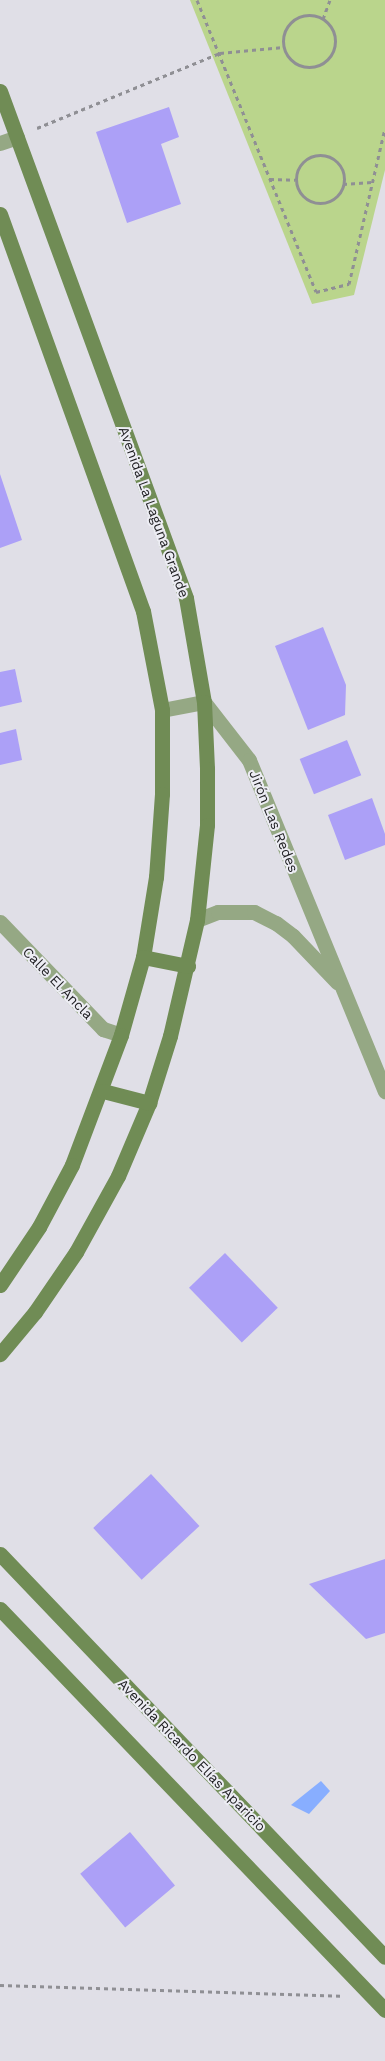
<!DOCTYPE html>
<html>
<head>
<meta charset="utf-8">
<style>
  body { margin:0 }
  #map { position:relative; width:385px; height:2061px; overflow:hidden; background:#e0dfe7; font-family:"Work Sans",sans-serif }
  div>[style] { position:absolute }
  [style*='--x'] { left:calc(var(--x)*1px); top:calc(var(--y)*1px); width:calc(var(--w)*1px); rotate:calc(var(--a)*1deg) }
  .green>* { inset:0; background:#bad58c }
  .water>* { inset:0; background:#88aeff }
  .building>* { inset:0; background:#aca0f7; transform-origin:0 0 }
  .path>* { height:3px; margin-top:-1.5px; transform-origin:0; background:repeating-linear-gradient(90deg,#8f8f94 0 4px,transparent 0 8px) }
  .path>.ring { margin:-1.5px; padding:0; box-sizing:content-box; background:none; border:3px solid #8f8f94; border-radius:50% }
  .street>* { height:15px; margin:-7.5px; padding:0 7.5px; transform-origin:7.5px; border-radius:7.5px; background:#95a884 }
  .secondary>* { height:15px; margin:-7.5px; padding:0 7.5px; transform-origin:7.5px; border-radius:7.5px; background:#708c55 }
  span { translate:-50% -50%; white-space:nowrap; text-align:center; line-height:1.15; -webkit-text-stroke:4px #ededf4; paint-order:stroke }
  .street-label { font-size:14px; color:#1e1e21 }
</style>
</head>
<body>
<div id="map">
  <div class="green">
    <div style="clip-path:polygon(190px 0,385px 0,385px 170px,354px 295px,312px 304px)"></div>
  </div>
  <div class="water">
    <div style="clip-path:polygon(321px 1781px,330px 1791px,309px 1814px,291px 1805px)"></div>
  </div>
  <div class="building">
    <div style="clip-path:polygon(169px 107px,179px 137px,161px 144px,181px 204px,127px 223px,96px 132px)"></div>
    <div style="clip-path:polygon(0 474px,22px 540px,0 548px)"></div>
    <div style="clip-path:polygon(323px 627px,346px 685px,345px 715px,308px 730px,275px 646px)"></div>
    <div style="clip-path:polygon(15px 669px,22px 702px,0 707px,0 672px)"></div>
    <div style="clip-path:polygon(16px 729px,22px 760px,0 765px,0 733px)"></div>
    <div style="left:347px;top:740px;width:38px;height:51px;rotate:68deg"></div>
    <div style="clip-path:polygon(372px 798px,385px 834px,385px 845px,345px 860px,328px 815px)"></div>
    <div style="left:225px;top:1253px;width:76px;height:50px;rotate:46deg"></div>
    <div style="left:151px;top:1474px;width:71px;height:79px;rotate:47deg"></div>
    <div style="clip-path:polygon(385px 1559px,385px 1633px,366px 1639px,309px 1584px)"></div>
    <div style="left:130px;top:1832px;width:70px;height:65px;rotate:50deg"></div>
  </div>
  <div class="path">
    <div style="--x:197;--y:0;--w:315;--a:67.8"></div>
    <div style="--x:316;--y:292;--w:34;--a:-14"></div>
    <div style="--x:349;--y:284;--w:160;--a:-77"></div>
    <div class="ring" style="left:283px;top:15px;width:49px;height:49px"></div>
    <div style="--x:323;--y:19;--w:20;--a:-70"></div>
    <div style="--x:37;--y:128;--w:198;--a:-22.3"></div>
    <div style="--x:220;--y:53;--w:64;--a:-5.4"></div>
    <div class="ring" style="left:296px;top:155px;width:45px;height:45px"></div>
    <div style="--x:270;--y:179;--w:25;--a:2"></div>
    <div style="--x:343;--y:184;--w:29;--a:-4"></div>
    <div style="--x:0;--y:1985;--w:341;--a:1.8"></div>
  </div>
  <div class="street">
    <div style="--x:0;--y:143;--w:18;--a:-19"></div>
    <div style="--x:162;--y:710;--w:43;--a:-10.8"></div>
    <div style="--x:204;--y:702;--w:73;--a:52.2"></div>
    <div style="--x:249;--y:760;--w:358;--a:67.7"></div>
    <div style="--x:197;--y:920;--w:22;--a:-21"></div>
    <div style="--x:218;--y:912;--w:36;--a:0"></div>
    <div style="--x:254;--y:912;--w:25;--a:27"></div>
    <div style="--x:276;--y:923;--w:21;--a:37"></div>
    <div style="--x:293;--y:936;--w:64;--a:46.3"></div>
    <div style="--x:0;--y:922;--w:149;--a:46.1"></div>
    <div style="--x:103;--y:1029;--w:19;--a:18"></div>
  </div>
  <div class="secondary">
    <div style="--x:0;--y:91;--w:540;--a:69.85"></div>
    <div style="--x:186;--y:598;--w:106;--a:80.2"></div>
    <div style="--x:204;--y:702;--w:67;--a:87.4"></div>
    <div style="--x:207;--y:769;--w:56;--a:90"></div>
    <div style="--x:207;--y:825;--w:96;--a:96"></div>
    <div style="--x:197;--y:920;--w:119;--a:103.1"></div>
    <div style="--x:170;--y:1036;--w:70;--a:107.4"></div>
    <div style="--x:149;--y:1103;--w:79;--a:113"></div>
    <div style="--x:118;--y:1176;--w:87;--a:118.9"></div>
    <div style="--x:76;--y:1252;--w:73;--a:124.3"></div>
    <div style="--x:35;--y:1312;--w:55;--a:129.8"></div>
    <div style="--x:0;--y:214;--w:422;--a:70.2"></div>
    <div style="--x:143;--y:611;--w:101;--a:79.1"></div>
    <div style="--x:162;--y:710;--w:84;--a:90"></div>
    <div style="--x:162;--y:794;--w:83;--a:94.1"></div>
    <div style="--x:156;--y:877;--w:81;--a:99.2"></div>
    <div style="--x:143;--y:957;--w:81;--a:105.8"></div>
    <div style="--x:121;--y:1035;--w:139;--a:110.7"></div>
    <div style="--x:72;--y:1165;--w:70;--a:118"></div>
    <div style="--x:39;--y:1227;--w:70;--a:123.9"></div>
    <div style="--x:143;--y:957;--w:46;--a:11.3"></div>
    <div style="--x:103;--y:1091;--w:48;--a:14.6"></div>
    <div style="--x:0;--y:1554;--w:557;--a:46.31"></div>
    <div style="--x:0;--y:1609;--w:556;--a:46.17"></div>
  </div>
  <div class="street-label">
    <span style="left:154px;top:512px;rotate:70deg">Avenida La Laguna Grande</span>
    <span style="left:274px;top:821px;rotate:68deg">Jirón Las Redes</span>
    <span style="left:58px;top:983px;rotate:46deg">Calle El Ancla</span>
    <span style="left:192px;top:1755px;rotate:46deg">Avenida Ricardo Elías Aparicio</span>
  </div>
</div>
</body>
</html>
